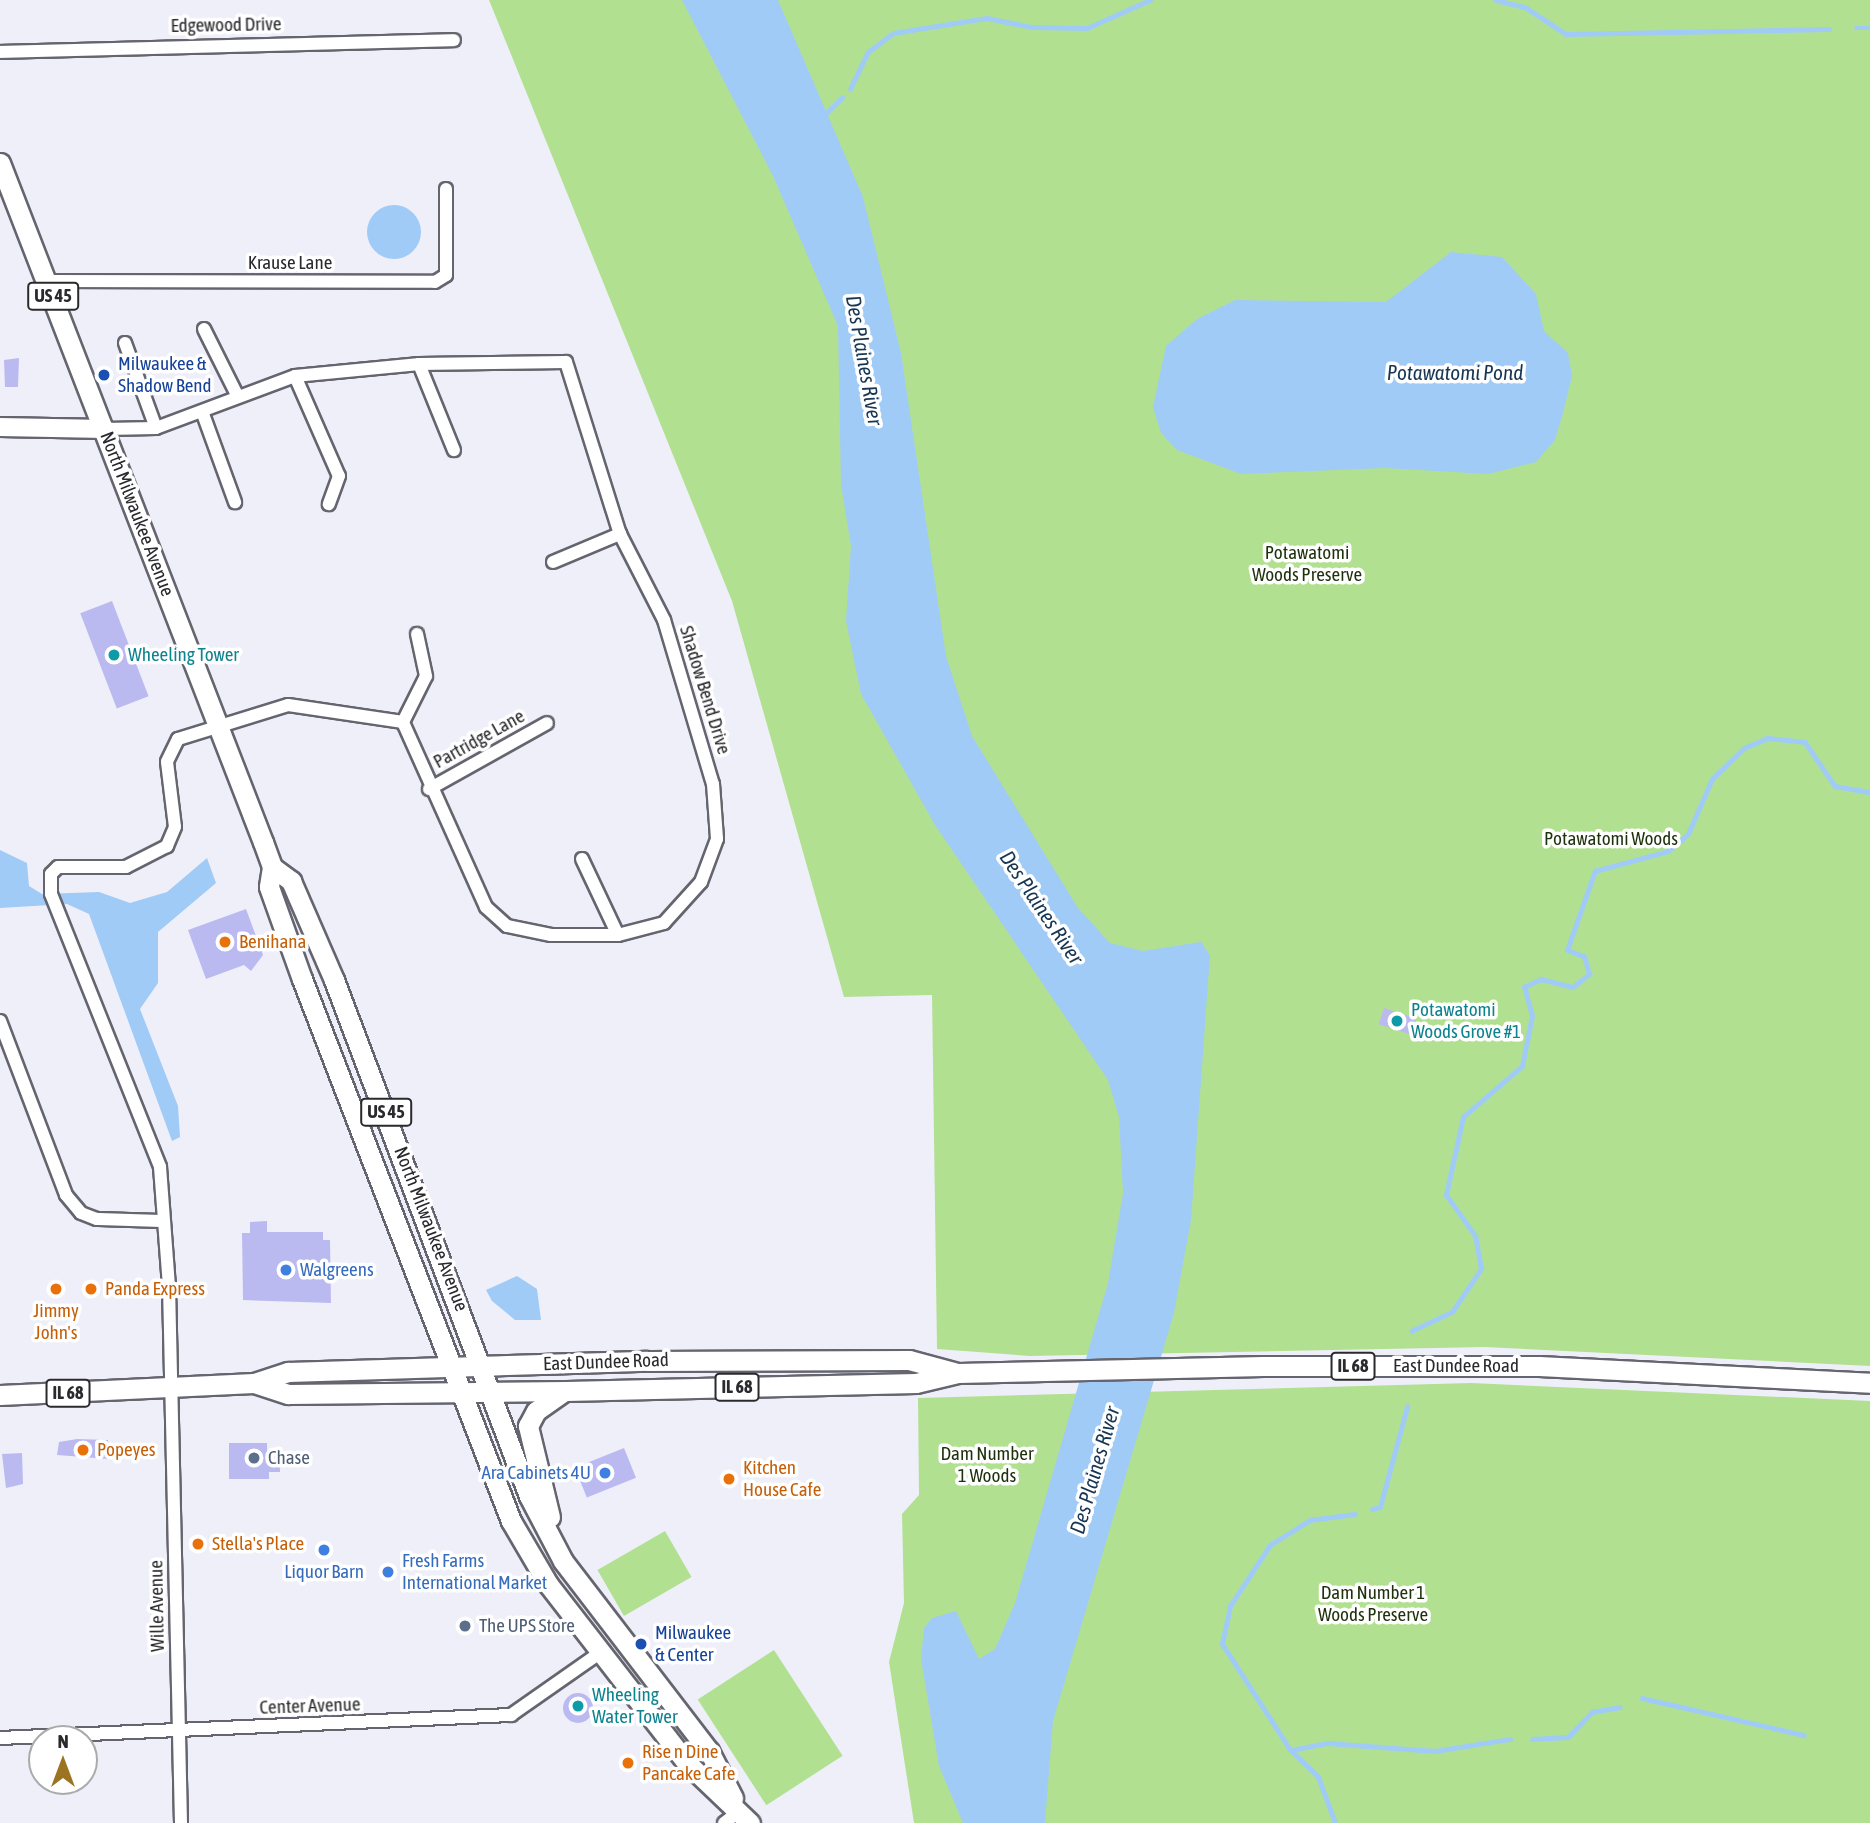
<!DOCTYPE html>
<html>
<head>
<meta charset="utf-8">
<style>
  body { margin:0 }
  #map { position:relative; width:1870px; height:1823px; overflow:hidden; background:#efeffa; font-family:"Asap Condensed",sans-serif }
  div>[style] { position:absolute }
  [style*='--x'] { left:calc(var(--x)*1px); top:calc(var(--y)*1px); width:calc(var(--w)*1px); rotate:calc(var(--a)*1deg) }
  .green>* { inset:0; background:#b2e091; transform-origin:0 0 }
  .water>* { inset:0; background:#a0cbf6 }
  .round { border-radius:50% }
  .stream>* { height:4.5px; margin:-2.25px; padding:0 2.25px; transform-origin:2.25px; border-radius:2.25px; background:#a0cbf6 }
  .building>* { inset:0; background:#bbbaf0; transform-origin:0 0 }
  .roads { filter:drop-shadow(2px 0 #65656f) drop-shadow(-2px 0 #65656f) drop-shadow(0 2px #65656f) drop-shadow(0 -2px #65656f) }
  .street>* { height:12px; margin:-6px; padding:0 6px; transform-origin:6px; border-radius:6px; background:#fff }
  .secondary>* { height:18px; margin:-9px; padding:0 9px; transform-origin:9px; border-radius:9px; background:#fff }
  .primary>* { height:19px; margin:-9.5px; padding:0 9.5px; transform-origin:9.5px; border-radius:9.5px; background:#fff }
  .dots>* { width:19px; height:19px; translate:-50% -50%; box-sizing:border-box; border:4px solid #fff; border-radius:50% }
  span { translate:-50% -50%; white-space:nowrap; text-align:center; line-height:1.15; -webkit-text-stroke:7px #fff; paint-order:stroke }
  .shield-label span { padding:2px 5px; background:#fff; border:2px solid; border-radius:5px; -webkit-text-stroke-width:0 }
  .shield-label { font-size:18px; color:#2a2a2e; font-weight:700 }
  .street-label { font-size:19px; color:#2a2a2e }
  .transit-label { font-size:19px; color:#164399 }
  .left { translate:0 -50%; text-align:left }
  .park-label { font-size:19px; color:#1e310d }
  .culture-label { font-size:19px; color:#0d838f }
  .food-label { font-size:19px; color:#c56008 }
  .shop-label { font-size:19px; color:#366cbe }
  .right { translate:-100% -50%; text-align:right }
  .service-label { font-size:19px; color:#4e5e75 }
  .water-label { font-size:21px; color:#173653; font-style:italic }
  .north { position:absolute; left:28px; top:1725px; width:70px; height:70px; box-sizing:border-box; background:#fff; border:2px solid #aaaaab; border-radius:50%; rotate:0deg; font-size:19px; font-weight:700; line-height:28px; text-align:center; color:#2a2a2e }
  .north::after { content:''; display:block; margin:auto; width:24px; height:32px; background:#9c7321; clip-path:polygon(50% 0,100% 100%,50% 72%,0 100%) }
</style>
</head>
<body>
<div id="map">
  <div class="green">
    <div style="clip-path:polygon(489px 0,1870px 0,1870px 1366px,1485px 1347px,1030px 1356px,937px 1349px,932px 995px,844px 997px,732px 601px)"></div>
    <div style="clip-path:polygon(1471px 1383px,1870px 1401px,1870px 1823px,914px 1823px,889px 1662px,904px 1603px,902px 1514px,919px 1495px,918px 1398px)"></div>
    <div style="left:665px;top:1531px;width:53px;height:78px;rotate:60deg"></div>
    <div style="left:774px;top:1650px;width:126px;height:91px;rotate:57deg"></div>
  </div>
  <div class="water">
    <div style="clip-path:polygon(682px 0,778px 0,863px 197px,901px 353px,946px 656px,972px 736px,1078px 908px,1110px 943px,1143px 951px,1201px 942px,1210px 955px,1191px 1220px,1174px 1313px,1053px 1721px,1045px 1823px,963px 1823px,939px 1766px,921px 1659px,924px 1628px,932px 1618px,956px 1611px,979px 1659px,995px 1649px,1015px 1603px,1108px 1283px,1123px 1193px,1119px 1117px,1108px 1080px,935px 825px,861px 694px,846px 621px,851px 546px,841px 485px,838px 326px,773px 176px)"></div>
    <div class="round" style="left:367px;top:205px;width:54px;height:54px"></div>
    <div style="clip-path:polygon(1451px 252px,1502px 257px,1536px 294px,1544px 331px,1568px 353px,1572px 376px,1563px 413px,1555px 440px,1536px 462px,1488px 474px,1384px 468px,1241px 474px,1177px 450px,1161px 433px,1153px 407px,1166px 346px,1197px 319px,1235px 300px,1386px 302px)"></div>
    <div style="clip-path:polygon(0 850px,27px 863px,29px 886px,42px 894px,99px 892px,130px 903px,167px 892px,207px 858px,216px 883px,158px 932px,158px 983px,140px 1009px,178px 1106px,180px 1137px,172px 1141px,89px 914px,67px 904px,0 908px)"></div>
    <div style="clip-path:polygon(517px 1276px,537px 1289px,541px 1320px,515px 1320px,492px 1301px,486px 1290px)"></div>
  </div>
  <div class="stream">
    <div style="--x:1496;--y:0;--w:30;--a:14"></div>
    <div style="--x:1525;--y:7;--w:49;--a:33.4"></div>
    <div style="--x:1566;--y:34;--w:263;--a:-1.1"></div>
    <div style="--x:1856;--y:28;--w:14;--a:0"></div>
    <div style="--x:850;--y:89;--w:41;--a:-64.1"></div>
    <div style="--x:868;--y:52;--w:31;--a:-37"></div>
    <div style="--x:893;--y:33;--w:95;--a:-9.1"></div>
    <div style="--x:987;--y:18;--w:46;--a:11.3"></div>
    <div style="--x:1032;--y:27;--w:55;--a:1"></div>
    <div style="--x:1087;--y:28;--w:69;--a:-24"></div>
    <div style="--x:822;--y:117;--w:28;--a:-44"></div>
    <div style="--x:1411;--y:1331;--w:45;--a:-24.9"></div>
    <div style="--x:1452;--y:1312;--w:52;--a:-56"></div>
    <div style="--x:1481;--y:1269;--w:34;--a:-100"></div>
    <div style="--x:1475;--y:1236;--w:50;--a:-125.3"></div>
    <div style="--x:1446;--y:1195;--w:80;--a:-77.7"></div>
    <div style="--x:1463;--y:1117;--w:78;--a:-40.8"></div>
    <div style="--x:1522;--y:1066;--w:51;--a:-78.7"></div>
    <div style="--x:1532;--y:1016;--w:30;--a:-105"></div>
    <div style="--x:1524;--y:987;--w:19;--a:-25"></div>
    <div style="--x:1541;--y:979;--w:33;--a:14"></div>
    <div style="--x:1573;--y:987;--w:21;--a:-39"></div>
    <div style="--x:1589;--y:974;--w:18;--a:-106"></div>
    <div style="--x:1584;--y:957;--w:18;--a:-158"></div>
    <div style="--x:1567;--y:950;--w:84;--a:-70.5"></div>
    <div style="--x:1595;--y:871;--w:76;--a:-15.3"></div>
    <div style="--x:1668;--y:851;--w:26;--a:-40"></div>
    <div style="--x:1688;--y:834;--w:60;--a:-66.4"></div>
    <div style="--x:1712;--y:779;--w:45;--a:-44.1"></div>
    <div style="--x:1744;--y:748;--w:26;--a:-23"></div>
    <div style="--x:1768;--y:738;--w:37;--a:6"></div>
    <div style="--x:1805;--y:742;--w:53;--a:55.7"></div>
    <div style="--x:1835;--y:786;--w:36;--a:10"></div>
    <div style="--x:1372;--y:1509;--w:8;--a:-14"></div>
    <div style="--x:1380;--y:1507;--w:104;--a:-74.9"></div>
    <div style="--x:1642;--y:1698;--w:166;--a:12.9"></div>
    <div style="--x:1532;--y:1739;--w:36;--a:-3"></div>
    <div style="--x:1568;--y:1737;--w:35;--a:-46"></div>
    <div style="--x:1592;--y:1712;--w:28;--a:-10"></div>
    <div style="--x:1291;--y:1750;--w:37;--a:-11"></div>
    <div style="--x:1327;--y:1743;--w:108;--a:4.2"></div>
    <div style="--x:1435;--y:1751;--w:76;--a:-9.1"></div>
    <div style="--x:1335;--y:1823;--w:49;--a:-110.3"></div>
    <div style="--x:1318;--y:1777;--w:39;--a:-136"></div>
    <div style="--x:1290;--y:1750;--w:126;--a:-122.7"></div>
    <div style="--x:1222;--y:1644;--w:39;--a:-78"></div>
    <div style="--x:1230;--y:1606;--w:73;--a:-56.7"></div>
    <div style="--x:1270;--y:1545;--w:47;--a:-32"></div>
    <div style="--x:1310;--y:1520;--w:45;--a:-7.6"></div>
  </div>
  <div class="building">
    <div style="clip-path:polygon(19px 358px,18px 387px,5px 387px,4px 360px)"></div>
    <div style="left:112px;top:601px;width:102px;height:34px;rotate:69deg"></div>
    <div style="clip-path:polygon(246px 909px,263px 955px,251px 971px,244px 965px,206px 979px,188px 930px)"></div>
    <div style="left:1384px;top:1008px;width:33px;height:17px;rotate:18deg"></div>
    <div style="clip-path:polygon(267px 1221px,267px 1232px,323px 1232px,323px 1240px,330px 1240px,331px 1303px,243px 1300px,242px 1233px,250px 1233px,250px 1222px)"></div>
    <div style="clip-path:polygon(77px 1439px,108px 1440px,109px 1459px,57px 1455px,59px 1442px)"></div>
    <div style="clip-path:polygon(229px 1443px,267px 1443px,267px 1450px,280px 1449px,280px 1472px,269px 1472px,269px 1479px,229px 1479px)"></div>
    <div style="left:624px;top:1448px;width:32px;height:53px;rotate:68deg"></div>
    <div style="clip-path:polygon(22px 1453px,23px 1484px,6px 1488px,2px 1454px)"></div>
    <div class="round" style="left:563px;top:1693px;width:30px;height:30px"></div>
  </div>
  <div class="roads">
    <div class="street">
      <div style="--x:0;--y:52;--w:454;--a:-1.5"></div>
      <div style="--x:47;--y:281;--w:388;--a:0.1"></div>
      <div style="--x:435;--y:282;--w:13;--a:-32"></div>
      <div style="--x:446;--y:275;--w:86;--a:-90"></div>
      <div style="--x:204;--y:329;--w:74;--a:63.4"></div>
      <div style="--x:125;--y:343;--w:90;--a:70"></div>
      <div style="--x:419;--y:364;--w:93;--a:67.9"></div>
      <div style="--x:295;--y:376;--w:109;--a:66.3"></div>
      <div style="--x:339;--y:476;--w:30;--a:110"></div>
      <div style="--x:203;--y:414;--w:94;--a:70"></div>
      <div style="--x:105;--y:429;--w:51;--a:-1.1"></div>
      <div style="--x:156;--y:428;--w:148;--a:-20.5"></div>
      <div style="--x:295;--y:376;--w:125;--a:-5.5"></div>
      <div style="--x:419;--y:364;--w:147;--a:-0.8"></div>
      <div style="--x:566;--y:362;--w:180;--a:72.6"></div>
      <div style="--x:620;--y:534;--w:97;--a:62.9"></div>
      <div style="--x:664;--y:620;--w:171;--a:73.4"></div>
      <div style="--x:713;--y:784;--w:55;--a:85.8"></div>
      <div style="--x:717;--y:839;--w:46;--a:110.4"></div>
      <div style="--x:701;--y:882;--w:55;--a:132.1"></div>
      <div style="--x:664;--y:923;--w:48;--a:165.4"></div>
      <div style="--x:618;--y:935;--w:67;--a:180"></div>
      <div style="--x:551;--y:935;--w:45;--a:-168.4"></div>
      <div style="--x:507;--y:926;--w:28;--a:-138"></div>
      <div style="--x:486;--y:907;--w:203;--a:-114.2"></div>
      <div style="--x:403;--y:722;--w:116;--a:-171.6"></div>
      <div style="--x:288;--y:705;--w:115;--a:162.8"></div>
      <div style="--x:178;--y:739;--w:25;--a:116"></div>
      <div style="--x:167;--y:762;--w:65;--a:83"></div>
      <div style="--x:175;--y:827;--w:21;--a:113"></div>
      <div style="--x:167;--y:846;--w:46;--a:152.9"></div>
      <div style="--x:126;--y:867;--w:68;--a:180"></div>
      <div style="--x:58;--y:867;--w:10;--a:135"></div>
      <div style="--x:51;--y:874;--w:20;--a:90"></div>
      <div style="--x:51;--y:894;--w:294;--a:68.2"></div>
      <div style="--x:160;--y:1167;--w:119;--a:85.7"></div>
      <div style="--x:169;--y:1286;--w:537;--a:88.72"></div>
      <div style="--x:553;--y:562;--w:73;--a:-22.7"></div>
      <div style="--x:403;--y:722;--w:51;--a:-63.4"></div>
      <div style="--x:426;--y:676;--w:43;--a:-102.1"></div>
      <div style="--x:429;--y:789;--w:135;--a:-29.2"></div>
      <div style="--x:582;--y:859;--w:84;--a:64.7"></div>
      <div style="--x:0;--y:1021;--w:186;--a:69.2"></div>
      <div style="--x:66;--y:1195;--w:23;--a:50"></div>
      <div style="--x:81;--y:1213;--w:17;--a:21"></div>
      <div style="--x:97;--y:1219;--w:66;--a:1.7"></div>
      <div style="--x:0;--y:1738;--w:512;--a:-2.58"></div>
      <div style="--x:511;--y:1715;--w:110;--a:-35"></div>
      <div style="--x:724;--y:1823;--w:20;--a:-37"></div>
    </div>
    <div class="secondary">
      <div style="--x:0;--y:427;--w:105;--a:1.1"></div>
    </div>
    <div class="primary">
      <div style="--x:0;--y:163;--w:728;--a:68.83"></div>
      <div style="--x:263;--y:842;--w:27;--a:70"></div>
      <div style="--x:272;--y:867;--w:20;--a:99"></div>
      <div style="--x:269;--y:887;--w:98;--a:70.3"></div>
      <div style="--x:302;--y:979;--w:581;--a:68.91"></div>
      <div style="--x:511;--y:1521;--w:73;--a:59.6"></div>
      <div style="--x:548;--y:1584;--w:227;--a:52.2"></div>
      <div style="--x:687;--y:1763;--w:87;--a:43.6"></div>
      <div style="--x:272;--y:867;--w:24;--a:36"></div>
      <div style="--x:291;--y:881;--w:108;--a:66.5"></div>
      <div style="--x:334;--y:980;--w:552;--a:69.3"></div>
      <div style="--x:529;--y:1496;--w:73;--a:62.4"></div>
      <div style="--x:563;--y:1561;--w:240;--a:52.5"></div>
      <div style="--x:709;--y:1751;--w:53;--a:62.9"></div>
      <div style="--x:254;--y:1383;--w:36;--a:18"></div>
      <div style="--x:288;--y:1394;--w:278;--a:-0.6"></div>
      <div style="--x:566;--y:1391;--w:350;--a:-1.3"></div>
      <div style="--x:916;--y:1383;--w:43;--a:-13.4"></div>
      <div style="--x:958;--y:1373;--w:305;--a:-1.3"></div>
      <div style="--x:1263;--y:1366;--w:276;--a:0"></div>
      <div style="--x:1539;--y:1366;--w:331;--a:2.9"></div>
      <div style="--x:0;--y:1395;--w:254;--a:-2.7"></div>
      <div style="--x:254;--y:1383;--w:36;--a:-18"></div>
      <div style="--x:288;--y:1372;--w:359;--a:-1.8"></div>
      <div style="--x:647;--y:1361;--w:262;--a:-0.2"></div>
      <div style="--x:909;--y:1360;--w:47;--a:14.9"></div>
      <div style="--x:550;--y:1517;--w:94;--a:-103.6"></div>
      <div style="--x:528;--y:1426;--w:17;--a:-62"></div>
      <div style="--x:536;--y:1411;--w:33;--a:-35"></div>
    </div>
  </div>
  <div class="dots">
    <div style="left:104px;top:375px;background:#1a4fb4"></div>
    <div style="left:114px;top:655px;background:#0f9aa8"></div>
    <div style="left:225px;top:942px;background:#e8710a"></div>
    <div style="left:1397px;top:1021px;background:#0f9aa8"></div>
    <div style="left:286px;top:1270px;background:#3f7fe0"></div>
    <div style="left:56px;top:1289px;background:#e8710a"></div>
    <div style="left:91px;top:1289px;background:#e8710a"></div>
    <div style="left:83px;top:1450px;background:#e8710a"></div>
    <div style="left:254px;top:1458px;background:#5c6f8a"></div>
    <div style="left:605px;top:1473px;background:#3f7fe0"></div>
    <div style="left:729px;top:1479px;background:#e8710a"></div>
    <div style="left:198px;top:1544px;background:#e8710a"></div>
    <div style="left:324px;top:1550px;background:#3f7fe0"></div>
    <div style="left:388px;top:1572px;background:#3f7fe0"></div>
    <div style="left:465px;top:1626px;background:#5c6f8a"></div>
    <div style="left:641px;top:1644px;background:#1a4fb4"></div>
    <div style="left:578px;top:1706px;background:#0f9aa8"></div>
    <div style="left:628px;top:1763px;background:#e8710a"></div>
  </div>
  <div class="shield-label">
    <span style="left:53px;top:296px">US 45</span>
    <span style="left:386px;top:1112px">US 45</span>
    <span style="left:1353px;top:1366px">IL 68</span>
    <span style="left:737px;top:1387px">IL 68</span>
    <span style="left:68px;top:1393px">IL 68</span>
  </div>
  <div class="street-label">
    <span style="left:226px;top:25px;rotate:-1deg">Edgewood Drive</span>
    <span style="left:290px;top:263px">Krause Lane</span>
    <span style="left:137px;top:514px;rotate:69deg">North Milwaukee Avenue</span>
    <span style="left:705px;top:690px;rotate:73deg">Shadow Bend Drive</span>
    <span style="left:479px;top:739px;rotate:-29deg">Partridge Lane</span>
    <span style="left:431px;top:1229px;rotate:69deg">North Milwaukee Avenue</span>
    <span style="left:606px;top:1362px;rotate:-2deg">East Dundee Road</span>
    <span style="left:1456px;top:1366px">East Dundee Road</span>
    <span style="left:157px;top:1606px;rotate:-91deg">Wille Avenue</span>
    <span style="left:310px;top:1706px;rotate:-2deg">Center Avenue</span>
  </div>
  <div class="transit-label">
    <span class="left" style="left:118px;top:375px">Milwaukee &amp;<br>Shadow Bend</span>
    <span class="left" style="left:655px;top:1644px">Milwaukee<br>&amp; Center</span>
  </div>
  <div class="park-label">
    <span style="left:1307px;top:564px">Potawatomi<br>Woods Preserve</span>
    <span style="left:1611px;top:839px">Potawatomi Woods</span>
    <span style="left:987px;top:1465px">Dam Number<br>1 Woods</span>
    <span style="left:1373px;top:1604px">Dam Number 1<br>Woods Preserve</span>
  </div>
  <div class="culture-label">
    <span class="left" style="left:128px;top:655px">Wheeling Tower</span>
    <span class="left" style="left:1411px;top:1021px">Potawatomi<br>Woods Grove #1</span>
    <span class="left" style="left:592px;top:1706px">Wheeling<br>Water Tower</span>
  </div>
  <div class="food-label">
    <span class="left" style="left:239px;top:942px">Benihana</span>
    <span class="left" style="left:105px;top:1289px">Panda Express</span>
    <span style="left:56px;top:1322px">Jimmy<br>John's</span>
    <span class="left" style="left:97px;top:1450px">Popeyes</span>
    <span class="left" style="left:743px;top:1479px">Kitchen<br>House Cafe</span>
    <span class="left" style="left:212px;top:1544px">Stella's Place</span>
    <span class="left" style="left:642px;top:1763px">Rise n Dine<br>Pancake Cafe</span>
  </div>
  <div class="shop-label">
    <span class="left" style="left:300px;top:1270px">Walgreens</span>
    <span class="right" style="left:591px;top:1473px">Ara Cabinets 4U</span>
    <span class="left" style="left:402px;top:1572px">Fresh Farms<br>International Market</span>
    <span style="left:324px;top:1572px">Liquor Barn</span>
  </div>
  <div class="service-label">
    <span class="left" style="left:268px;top:1458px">Chase</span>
    <span class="left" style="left:479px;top:1626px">The UPS Store</span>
  </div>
  <div class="water-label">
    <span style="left:865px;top:360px;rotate:80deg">Des Plaines River</span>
    <span style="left:1455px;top:372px">Potawatomi Pond</span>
    <span style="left:1042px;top:907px;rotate:56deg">Des Plaines River</span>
    <span style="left:1094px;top:1470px;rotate:-74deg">Des Plaines River</span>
  </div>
  <div class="north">N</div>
</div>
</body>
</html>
